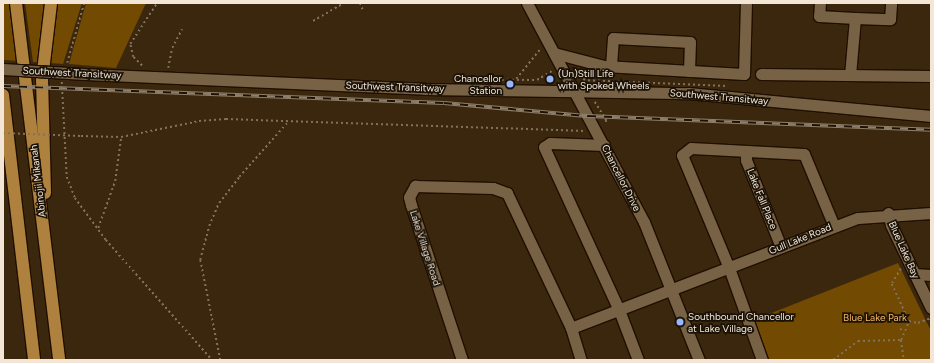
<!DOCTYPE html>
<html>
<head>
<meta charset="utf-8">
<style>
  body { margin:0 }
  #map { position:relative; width:934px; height:363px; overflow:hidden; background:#3a270d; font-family:Figtree,sans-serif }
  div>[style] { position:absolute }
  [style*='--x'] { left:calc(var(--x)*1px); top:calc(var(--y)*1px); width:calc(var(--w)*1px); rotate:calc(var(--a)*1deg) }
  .green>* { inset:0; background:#724a02 }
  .path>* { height:1.5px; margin-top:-0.75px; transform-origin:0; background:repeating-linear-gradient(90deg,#82715b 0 2px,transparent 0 5px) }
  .roads { filter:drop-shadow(1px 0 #200f00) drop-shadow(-1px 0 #200f00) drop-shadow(0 1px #200f00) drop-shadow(0 -1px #200f00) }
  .minor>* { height:11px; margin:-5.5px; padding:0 5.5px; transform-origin:5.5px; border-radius:5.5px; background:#776246 }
  .major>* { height:12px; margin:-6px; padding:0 6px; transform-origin:6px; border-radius:6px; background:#af813e }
  .rail>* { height:4px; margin-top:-2px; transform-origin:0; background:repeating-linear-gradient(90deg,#1a1207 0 8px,#8f7f6a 0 16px); box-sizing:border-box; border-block:1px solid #8f7f6a }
  .path-bridge>* { height:1.5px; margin-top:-0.75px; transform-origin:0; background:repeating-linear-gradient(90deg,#82715b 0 2px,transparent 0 5px) }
  .bridges { filter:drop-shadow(1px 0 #200f00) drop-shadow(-1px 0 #200f00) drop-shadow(0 1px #200f00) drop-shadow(0 -1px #200f00) }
  .minor-bridge>* { height:11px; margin:-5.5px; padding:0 5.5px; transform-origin:5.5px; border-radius:5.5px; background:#776246 }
  .dots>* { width:11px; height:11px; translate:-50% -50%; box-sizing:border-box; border:2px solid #1a1207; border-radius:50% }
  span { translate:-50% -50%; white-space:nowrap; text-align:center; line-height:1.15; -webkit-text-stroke:3.5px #1a1207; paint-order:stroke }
  .street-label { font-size:10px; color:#f3e6d7 }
  .poi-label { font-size:10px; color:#f3e6d7 }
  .left { translate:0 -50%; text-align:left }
  .right { translate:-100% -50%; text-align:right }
  .park-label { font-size:10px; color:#f6b75f }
  .frame { position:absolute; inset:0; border:4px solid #f3e6d7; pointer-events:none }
</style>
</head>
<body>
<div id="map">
  <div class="green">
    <div style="clip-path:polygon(3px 3px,10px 3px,18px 61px,4px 60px)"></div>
    <div style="clip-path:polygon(25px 3px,47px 3px,37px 62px,33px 62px)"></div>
    <div style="clip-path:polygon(57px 3px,82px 3px,63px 64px,49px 63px)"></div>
    <div style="clip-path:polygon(86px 3px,146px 3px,116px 68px,69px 64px)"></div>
    <div style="clip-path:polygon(898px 263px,931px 331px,931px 360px,768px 360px,754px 320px)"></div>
  </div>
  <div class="path">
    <div style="--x:360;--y:3;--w:8;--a:67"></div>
    <div style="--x:313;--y:21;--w:36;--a:-30"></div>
    <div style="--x:67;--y:63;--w:62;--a:-74.2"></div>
    <div style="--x:142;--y:66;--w:13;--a:-135"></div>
    <div style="--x:133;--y:57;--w:13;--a:-103"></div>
    <div style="--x:130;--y:44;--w:49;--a:-56.6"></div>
    <div style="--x:168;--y:68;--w:20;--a:-79"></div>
    <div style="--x:172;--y:48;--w:21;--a:-62"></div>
    <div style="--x:462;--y:79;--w:75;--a:0.8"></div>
    <div style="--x:537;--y:80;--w:17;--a:-31"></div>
    <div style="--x:516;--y:79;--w:38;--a:-51"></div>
    <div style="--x:584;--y:80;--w:8;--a:-83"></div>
    <div style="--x:62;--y:82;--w:95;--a:87"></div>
    <div style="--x:67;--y:177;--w:22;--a:69"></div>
    <div style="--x:75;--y:198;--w:52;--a:53.6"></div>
    <div style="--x:106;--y:240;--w:160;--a:48.5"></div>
    <div style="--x:584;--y:83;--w:3;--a:-108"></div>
    <div style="--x:583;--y:80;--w:145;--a:2.4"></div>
    <div style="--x:595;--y:102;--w:22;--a:58"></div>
    <div style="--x:607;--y:121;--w:5;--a:158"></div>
    <div style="--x:81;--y:136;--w:40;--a:1.4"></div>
    <div style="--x:121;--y:137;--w:80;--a:-11.6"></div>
    <div style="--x:199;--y:121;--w:27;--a:-4"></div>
    <div style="--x:226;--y:119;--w:359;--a:1.9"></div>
    <div style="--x:98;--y:228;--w:50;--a:-70.1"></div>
    <div style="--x:115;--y:181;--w:44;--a:-82.2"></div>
    <div style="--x:901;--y:269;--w:17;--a:121"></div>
    <div style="--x:892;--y:284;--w:41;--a:65.3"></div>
    <div style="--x:900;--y:329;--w:5;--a:22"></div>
    <div style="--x:901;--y:340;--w:20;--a:81"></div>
    <div style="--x:220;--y:360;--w:102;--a:-101.3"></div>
    <div style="--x:200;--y:260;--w:35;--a:-75"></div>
    <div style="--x:209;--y:226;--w:25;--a:-67"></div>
    <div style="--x:219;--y:203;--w:33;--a:-52"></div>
    <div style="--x:239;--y:177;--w:74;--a:-48.3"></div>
    <div style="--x:833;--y:360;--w:31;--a:-37"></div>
    <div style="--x:858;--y:341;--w:43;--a:-1.3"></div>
    <div style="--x:901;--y:340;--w:21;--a:-67"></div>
    <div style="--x:909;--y:321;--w:9;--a:13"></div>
    <div style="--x:918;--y:323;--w:14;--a:-21"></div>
  </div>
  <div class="roads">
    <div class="minor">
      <div style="--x:527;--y:3;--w:248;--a:61.9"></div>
      <div style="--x:644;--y:222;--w:149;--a:68.3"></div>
      <div style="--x:820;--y:3;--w:13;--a:94"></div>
      <div style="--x:819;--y:16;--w:36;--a:3"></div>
      <div style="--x:855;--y:18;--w:57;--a:95"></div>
      <div style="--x:855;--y:18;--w:35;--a:2"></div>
      <div style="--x:890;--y:19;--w:16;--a:-86"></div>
      <div style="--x:554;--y:53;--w:52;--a:14.6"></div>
      <div style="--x:604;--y:66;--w:140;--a:3.3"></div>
      <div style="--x:744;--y:74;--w:71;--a:-88.4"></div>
      <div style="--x:611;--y:66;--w:28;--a:-86"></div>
      <div style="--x:613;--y:38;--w:77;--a:3"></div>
      <div style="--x:690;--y:42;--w:29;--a:92"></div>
      <div style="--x:85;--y:74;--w:340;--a:2.5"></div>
      <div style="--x:425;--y:89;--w:263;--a:0.9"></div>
      <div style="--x:688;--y:93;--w:244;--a:5.4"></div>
      <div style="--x:761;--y:74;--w:170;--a:0.7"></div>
      <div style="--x:604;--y:145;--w:54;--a:-177.9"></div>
      <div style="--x:550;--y:143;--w:7;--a:146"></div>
      <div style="--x:544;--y:147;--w:179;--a:65.3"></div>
      <div style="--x:619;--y:310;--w:53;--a:69.2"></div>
      <div style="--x:746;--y:151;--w:9;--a:90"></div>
      <div style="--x:746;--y:160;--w:94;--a:68.1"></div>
      <div style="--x:888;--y:213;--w:12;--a:76"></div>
      <div style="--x:891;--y:225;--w:92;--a:64.3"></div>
      <div style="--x:914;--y:274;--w:17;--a:3"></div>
      <div style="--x:571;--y:328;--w:34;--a:73"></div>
      <div style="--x:462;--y:360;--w:163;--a:-108.2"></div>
      <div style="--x:411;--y:205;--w:8;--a:-104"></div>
      <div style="--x:409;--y:197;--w:13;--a:-61"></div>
      <div style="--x:415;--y:186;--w:78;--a:1.5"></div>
      <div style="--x:493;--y:188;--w:15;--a:20"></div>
      <div style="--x:507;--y:193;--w:149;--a:64.6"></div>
      <div style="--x:571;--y:328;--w:307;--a:-21"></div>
      <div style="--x:858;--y:218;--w:73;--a:-3.9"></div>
      <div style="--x:762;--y:360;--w:98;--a:-109.7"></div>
      <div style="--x:729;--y:268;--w:122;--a:-112.6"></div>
      <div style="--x:682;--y:155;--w:11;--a:-38"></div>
      <div style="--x:691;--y:148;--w:113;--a:3"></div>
      <div style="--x:804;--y:154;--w:78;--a:67.4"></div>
    </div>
    <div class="major">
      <div style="--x:16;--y:3;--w:360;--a:83.1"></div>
      <div style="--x:3;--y:95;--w:267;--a:83.3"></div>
      <div style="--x:45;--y:193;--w:113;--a:-91.5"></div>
      <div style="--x:42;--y:80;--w:78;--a:-83.3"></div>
    </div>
  </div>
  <div class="rail">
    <div style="--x:3;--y:86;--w:441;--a:2.2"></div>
    <div style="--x:444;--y:103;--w:145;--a:5.2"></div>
    <div style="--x:588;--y:116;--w:343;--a:2.3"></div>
  </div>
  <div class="path-bridge">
    <div style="--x:3;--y:133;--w:78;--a:2.2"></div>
  </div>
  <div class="bridges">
    <div class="minor-bridge">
      <div style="--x:3;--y:69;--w:82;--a:3.5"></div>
    </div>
  </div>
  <div class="dots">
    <div style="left:550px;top:79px;background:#97b6fd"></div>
    <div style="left:510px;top:84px;background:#97b6fd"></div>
    <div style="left:680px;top:322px;background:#97b6fd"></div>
  </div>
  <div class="street-label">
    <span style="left:72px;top:73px;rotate:3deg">Southwest Transitway</span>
    <span style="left:395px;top:87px;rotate:2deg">Southwest Transitway</span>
    <span style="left:719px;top:97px;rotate:5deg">Southwest Transitway</span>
    <span style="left:621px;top:178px;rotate:63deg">Chancellor Drive</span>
    <span style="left:38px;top:181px;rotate:-97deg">Abinojii Mikanah</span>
    <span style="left:762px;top:199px;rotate:68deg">Lake Fall Place</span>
    <span style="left:800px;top:239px;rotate:-22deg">Gull Lake Road</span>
    <span style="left:425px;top:248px;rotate:72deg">Lake Village Road</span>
    <span style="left:904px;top:250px;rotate:66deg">Blue Lake Bay</span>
  </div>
  <div class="poi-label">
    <span class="left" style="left:558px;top:79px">(Un)Still Life<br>with Spoked Wheels</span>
    <span class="right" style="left:502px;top:84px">Chancellor<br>Station</span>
    <span class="left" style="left:688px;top:322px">Southbound Chancellor<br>at Lake Village</span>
  </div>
  <div class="park-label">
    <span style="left:875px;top:318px">Blue Lake Park</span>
  </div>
  <div class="frame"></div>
</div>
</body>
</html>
